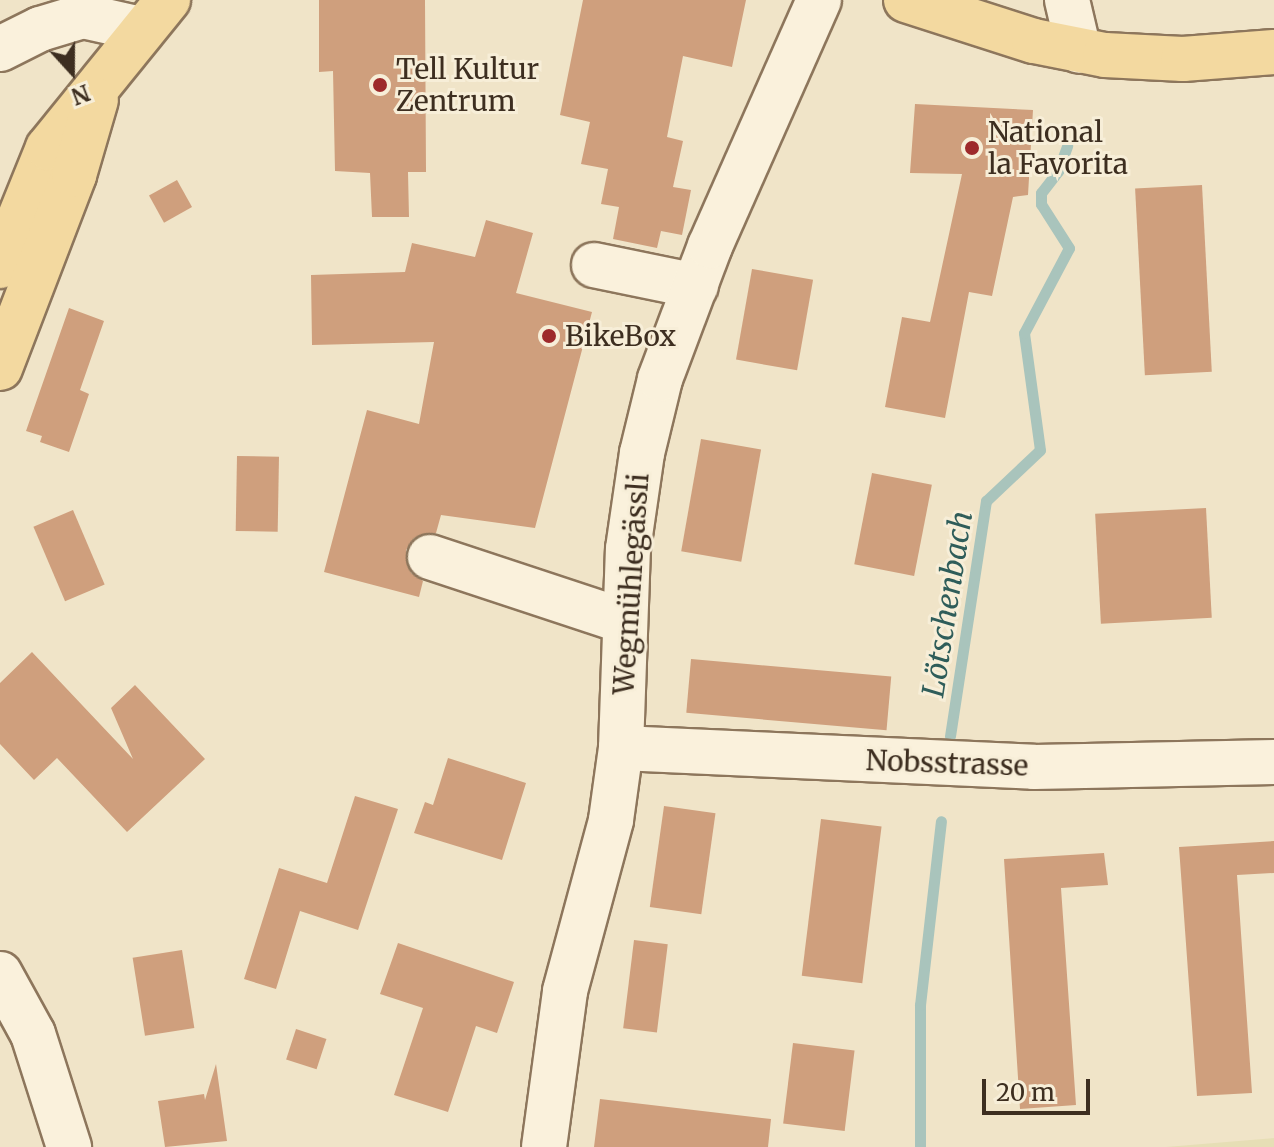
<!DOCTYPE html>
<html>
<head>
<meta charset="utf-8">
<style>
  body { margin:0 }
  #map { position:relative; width:1274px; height:1147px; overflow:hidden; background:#f0e4c8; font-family:Merriweather,serif }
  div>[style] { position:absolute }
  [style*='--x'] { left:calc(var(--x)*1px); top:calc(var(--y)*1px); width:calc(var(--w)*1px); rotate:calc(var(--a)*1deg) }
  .farmland>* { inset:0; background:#e6deb5 }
  .stream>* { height:11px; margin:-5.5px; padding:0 5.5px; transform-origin:5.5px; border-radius:5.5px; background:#a9c4bc }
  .building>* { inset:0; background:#cf9f7d; transform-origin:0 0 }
  .roads { filter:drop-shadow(2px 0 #8d765c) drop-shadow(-2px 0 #8d765c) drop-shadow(0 2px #8d765c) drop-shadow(0 -2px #8d765c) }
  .minor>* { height:44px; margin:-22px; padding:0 22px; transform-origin:22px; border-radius:22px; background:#faf1dc }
  .major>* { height:44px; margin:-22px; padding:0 22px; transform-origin:22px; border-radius:22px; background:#f3d9a0 }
  .dots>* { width:22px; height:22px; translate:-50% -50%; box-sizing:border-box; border:4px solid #f7eed8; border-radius:50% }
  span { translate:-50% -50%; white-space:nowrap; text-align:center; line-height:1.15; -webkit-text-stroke:6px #f7eed8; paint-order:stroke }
  .poi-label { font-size:28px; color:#3d2e20 }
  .left { translate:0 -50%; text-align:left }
  .street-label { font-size:28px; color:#3d2e20 }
  .water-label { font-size:30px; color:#2f5d5a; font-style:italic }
  .north { position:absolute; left:32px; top:32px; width:80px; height:80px; -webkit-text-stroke:6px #f7eed8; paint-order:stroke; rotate:159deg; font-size:22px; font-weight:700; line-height:32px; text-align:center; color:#3d2e20 }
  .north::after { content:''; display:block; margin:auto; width:28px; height:36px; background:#3d2e20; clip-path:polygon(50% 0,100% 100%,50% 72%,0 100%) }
  .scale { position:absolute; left:982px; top:1079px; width:108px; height:36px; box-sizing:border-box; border:4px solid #3d2e20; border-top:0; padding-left:10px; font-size:24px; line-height:28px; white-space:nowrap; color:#3d2e20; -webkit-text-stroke:6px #f7eed8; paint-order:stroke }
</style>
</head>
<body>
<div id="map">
  <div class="farmland">
    <div style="clip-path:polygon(1274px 1138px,1274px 1147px,1166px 1147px)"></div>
  </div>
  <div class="stream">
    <div style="--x:950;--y:736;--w:238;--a:-81.3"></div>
    <div style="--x:986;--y:501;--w:74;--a:-43.4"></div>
    <div style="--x:1040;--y:450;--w:118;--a:-97.8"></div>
    <div style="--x:1024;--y:333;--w:96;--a:-62.1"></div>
    <div style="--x:1069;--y:248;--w:52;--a:-122.5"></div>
    <div style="--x:1041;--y:204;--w:11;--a:-90"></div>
    <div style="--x:1041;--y:193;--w:28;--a:-52"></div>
    <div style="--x:1058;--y:171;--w:27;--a:-70"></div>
    <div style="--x:920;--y:1147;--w:142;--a:-90"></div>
    <div style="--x:920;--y:1005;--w:185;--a:-83.5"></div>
  </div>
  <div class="building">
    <div style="clip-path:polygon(319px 0,425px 0,426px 172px,408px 172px,409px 217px,372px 217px,370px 173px,335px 171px,333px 71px,319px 72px)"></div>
    <div style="clip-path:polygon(583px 0,746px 0,732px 67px,683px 56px,667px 137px,683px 141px,673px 187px,691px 190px,682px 235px,661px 231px,657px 248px,613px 239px,619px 207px,601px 204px,608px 169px,581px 164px,590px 122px,560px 115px)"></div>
    <div style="clip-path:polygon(915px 104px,1033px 110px,1028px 195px,1013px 197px,992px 296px,969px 292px,945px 418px,885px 407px,902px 317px,930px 322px,962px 174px,910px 173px)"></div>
    <div style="left:177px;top:180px;width:31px;height:32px;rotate:61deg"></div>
    <div style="left:1202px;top:185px;width:187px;height:67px;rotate:87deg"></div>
    <div style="clip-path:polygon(486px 220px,533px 233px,516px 293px,592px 312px,535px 528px,441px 515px,436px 533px,414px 538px,406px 550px,411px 573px,423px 581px,419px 597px,324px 572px,367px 410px,419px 424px,434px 342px,312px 345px,311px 275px,405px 272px,412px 243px,475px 257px)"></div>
    <div style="left:752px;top:269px;width:62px;height:92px;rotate:10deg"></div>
    <div style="clip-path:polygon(69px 308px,104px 321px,80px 390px,89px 394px,69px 452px,40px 442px,42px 436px,26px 431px)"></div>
    <div style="left:701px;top:439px;width:61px;height:114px;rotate:10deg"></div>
    <div style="left:237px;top:456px;width:42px;height:75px;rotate:1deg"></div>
    <div style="left:872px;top:473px;width:61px;height:93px;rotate:11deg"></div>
    <div style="left:1206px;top:508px;width:110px;height:111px;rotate:87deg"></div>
    <div style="left:73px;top:510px;width:81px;height:43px;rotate:67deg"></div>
    <div style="clip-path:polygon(32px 652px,133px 759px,111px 708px,135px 685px,205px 759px,127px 832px,57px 758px,34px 780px,0 744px,0 683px)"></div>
    <div style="left:691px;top:659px;width:201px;height:54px;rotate:5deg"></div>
    <div style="clip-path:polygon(448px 758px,526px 783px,502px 860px,414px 833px,425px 802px,433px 805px)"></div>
    <div style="clip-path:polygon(355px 796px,398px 809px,358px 930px,300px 911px,276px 989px,244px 979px,279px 868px,327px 883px)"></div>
    <div style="left:664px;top:806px;width:52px;height:102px;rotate:8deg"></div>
    <div style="left:821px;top:819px;width:61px;height:158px;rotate:7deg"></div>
    <div style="clip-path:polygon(1274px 841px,1274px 873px,1237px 875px,1252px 1093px,1197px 1096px,1179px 847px)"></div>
    <div style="clip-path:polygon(1104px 853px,1108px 885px,1061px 888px,1076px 1105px,1020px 1109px,1004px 859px)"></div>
    <div style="left:634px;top:940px;width:34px;height:89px;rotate:7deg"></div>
    <div style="clip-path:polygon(398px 943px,514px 982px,497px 1033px,476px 1026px,448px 1112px,394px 1095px,423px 1008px,380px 994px)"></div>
    <div style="left:182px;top:950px;width:79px;height:50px;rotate:81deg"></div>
    <div style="left:296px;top:1029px;width:32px;height:32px;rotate:18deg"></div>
    <div style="left:793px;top:1043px;width:62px;height:81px;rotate:7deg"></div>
    <div style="clip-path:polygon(216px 1064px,227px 1141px,165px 1147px,158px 1101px,204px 1094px,205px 1100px)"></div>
    <div style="clip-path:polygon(600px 1099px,771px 1119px,768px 1147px,594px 1147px)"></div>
  </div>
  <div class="roads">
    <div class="minor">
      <div style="--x:1067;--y:0;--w:52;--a:76.8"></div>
      <div style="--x:0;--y:49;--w:45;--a:-26.6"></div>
      <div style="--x:40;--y:29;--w:45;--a:-16.8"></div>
      <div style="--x:83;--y:16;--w:59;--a:12.6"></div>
      <div style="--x:594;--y:265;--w:104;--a:11.6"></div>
      <div style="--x:430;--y:557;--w:203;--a:18.3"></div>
      <div style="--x:621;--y:748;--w:413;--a:2.6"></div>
      <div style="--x:1034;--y:767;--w:240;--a:-1.2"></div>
      <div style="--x:0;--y:974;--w:68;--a:61.2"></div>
      <div style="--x:33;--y:1034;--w:119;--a:72.3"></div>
      <div style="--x:544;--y:1147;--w:157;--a:-82.3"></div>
      <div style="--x:565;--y:991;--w:177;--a:-74.9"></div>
      <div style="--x:611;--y:820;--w:73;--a:-82.1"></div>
      <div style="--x:621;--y:748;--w:199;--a:-88"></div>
      <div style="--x:628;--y:549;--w:97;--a:-81.7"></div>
      <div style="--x:642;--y:453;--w:76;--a:-76.3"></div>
      <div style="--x:660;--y:379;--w:142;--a:-69.4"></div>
      <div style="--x:710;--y:246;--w:269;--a:-66.1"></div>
    </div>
    <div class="major">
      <div style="--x:906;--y:0;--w:134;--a:17.8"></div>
      <div style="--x:1034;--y:41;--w:72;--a:11.2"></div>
      <div style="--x:1105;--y:55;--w:78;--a:2.9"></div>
      <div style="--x:1183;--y:59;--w:91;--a:-4.4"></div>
      <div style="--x:0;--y:266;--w:127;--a:-67.9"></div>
      <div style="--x:48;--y:148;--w:191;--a:-51"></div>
      <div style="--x:0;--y:368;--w:207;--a:-69"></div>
      <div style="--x:74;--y:175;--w:78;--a:-73.7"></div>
    </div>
  </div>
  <div class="dots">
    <div style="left:380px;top:85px;background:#9e2a2b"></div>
    <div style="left:972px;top:148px;background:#9e2a2b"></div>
    <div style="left:549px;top:336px;background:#9e2a2b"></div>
  </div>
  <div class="poi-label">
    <span class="left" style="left:396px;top:85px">Tell Kultur<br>Zentrum</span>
    <span class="left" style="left:988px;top:148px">National<br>la Favorita</span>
    <span class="left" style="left:565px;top:336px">BikeBox</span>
  </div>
  <div class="street-label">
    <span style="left:631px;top:584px;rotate:-86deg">Wegmühlegässli</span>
    <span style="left:947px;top:763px;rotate:2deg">Nobsstrasse</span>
  </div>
  <div class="water-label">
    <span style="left:947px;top:604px;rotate:-81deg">Lötschenbach</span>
  </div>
  <div class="north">N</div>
  <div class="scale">20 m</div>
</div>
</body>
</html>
